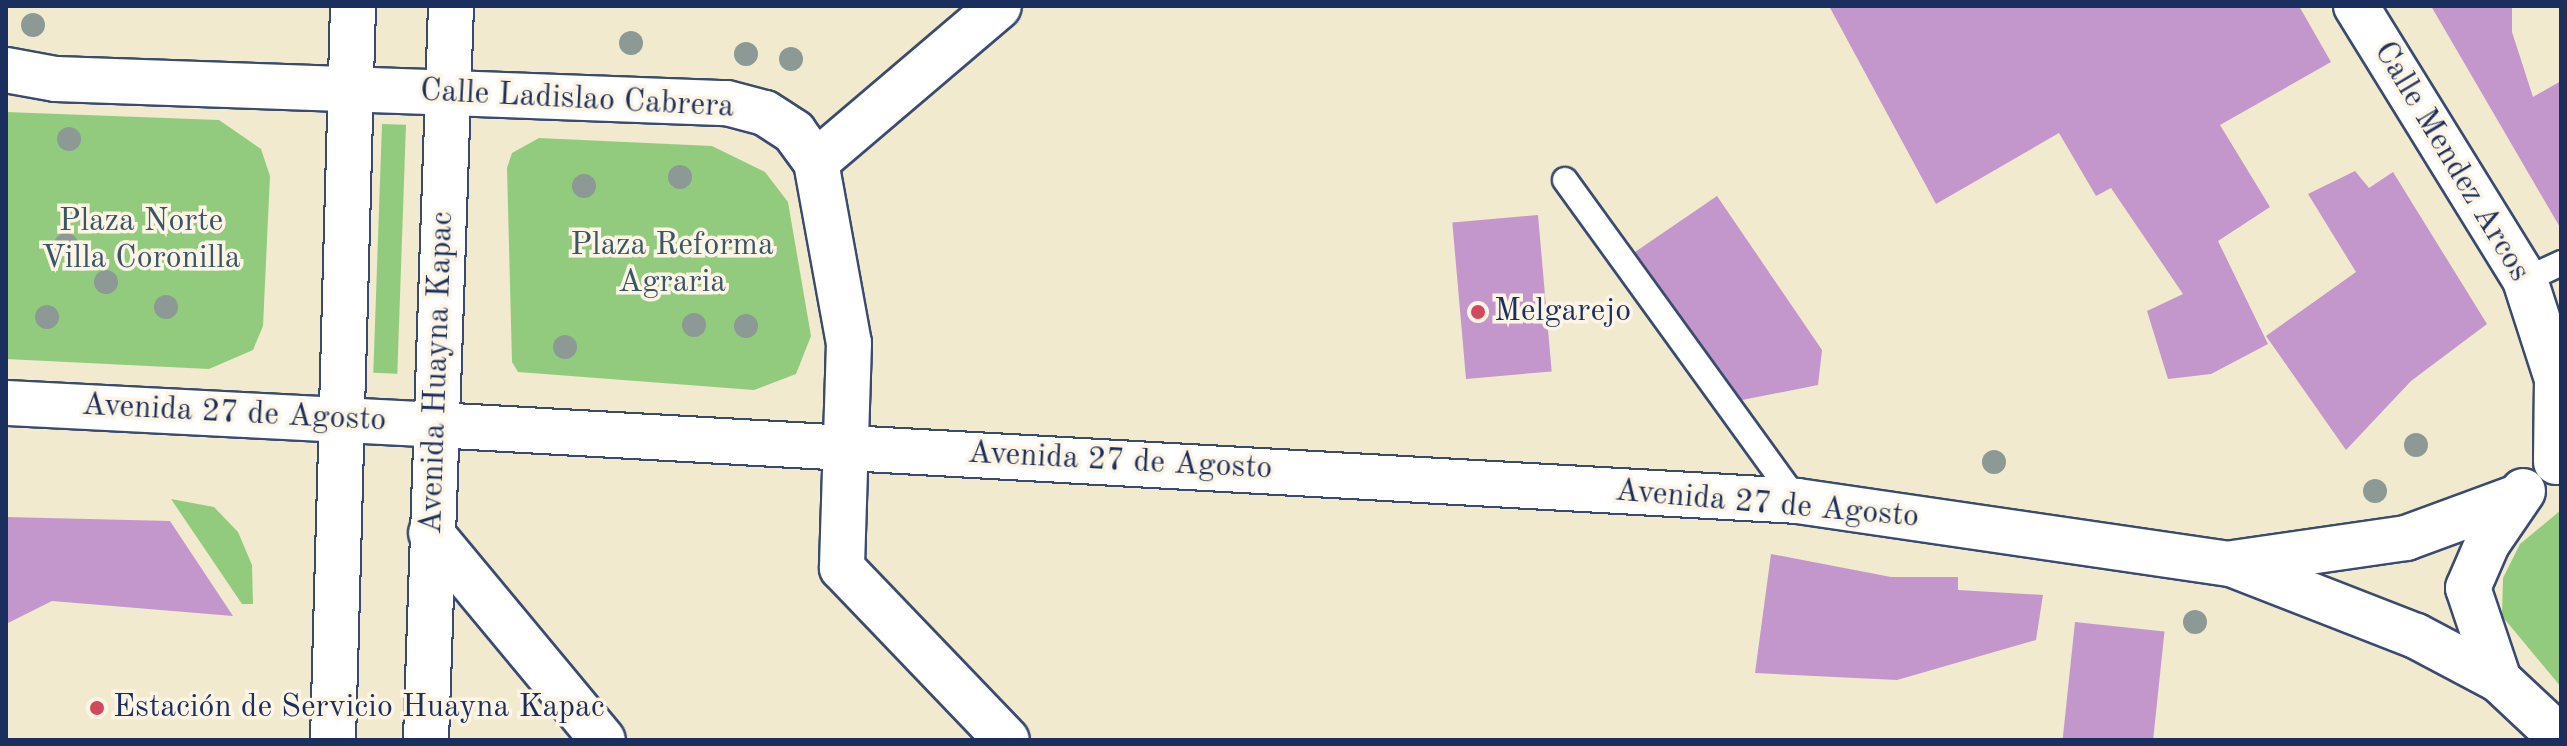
<!DOCTYPE html>
<html>
<head>
<meta charset="utf-8">
<style>
  body { margin:0 }
  #map { position:relative; width:2567px; height:746px; overflow:hidden; background:#f1eacf; font-family:"Old Standard TT",serif }
  div>[style] { position:absolute }
  [style*='--x'] { left:calc(var(--x)*1px); top:calc(var(--y)*1px); width:calc(var(--w)*1px); rotate:calc(var(--a)*1deg) }
  .green>* { inset:0; background:#93cb7e; transform-origin:0 0 }
  .building>* { inset:0; background:#c397cb; transform-origin:0 0 }
  .roads { filter:drop-shadow(2px 0 #3b4b6f) drop-shadow(-2px 0 #3b4b6f) drop-shadow(0 2px #3b4b6f) drop-shadow(0 -2px #3b4b6f) }
  .lane>* { height:24px; margin:-12px; padding:0 12px; transform-origin:12px; border-radius:12px; background:#fff }
  .street>* { height:44px; margin:-22px; padding:0 22px; transform-origin:22px; border-radius:22px; background:#fff }
  .secondary>* { height:44px; margin:-22px; padding:0 22px; transform-origin:22px; border-radius:22px; background:#fff }
  .primary>* { height:44px; margin:-22px; padding:0 22px; transform-origin:22px; border-radius:22px; background:#fff }
  .trees>* { width:24px; height:24px; margin:-12px; border-radius:50%; background:#8c9995 }
  .dots>* { width:22px; height:22px; translate:-50% -50%; box-sizing:border-box; border:4px solid #fcf5e5; border-radius:50% }
  span { translate:-50% -50%; white-space:nowrap; text-align:center; line-height:1.15; -webkit-text-stroke:7px #fcf5e5; paint-order:stroke }
  .street-label { font-size:32px; color:#1b2f5e }
  .park-label { font-size:32px; color:#395666 }
  .poi-label { font-size:32px; color:#1b2f5e }
  .left { translate:0 -50%; text-align:left }
  .frame { position:absolute; inset:0; border:8px solid #1b2f5e; pointer-events:none }
</style>
</head>
<body>
<div id="map">
  <div class="green">
    <div style="clip-path:polygon(6px 112px,219px 120px,261px 149px,270px 176px,263px 326px,253px 350px,209px 369px,6px 359px)"></div>
    <div style="left:382px;top:124px;width:24px;height:249px;rotate:2deg"></div>
    <div style="clip-path:polygon(539px 138px,712px 146px,765px 172px,788px 202px,811px 336px,796px 374px,754px 390px,518px 372px,512px 362px,507px 168px,512px 153px)"></div>
    <div style="clip-path:polygon(171px 499px,214px 507px,238px 532px,252px 565px,253px 604px,242px 604px)"></div>
    <div style="clip-path:polygon(2561px 510px,2561px 687px,2502px 616px,2503px 578px,2520px 544px)"></div>
  </div>
  <div class="building">
    <div style="clip-path:polygon(1829px 6px,2299px 6px,2331px 62px,2220px 125px,2270px 207px,2218px 241px,2268px 344px,2211px 374px,2168px 379px,2147px 311px,2183px 294px,2111px 188px,2096px 196px,2059px 133px,1936px 204px)"></div>
    <div style="clip-path:polygon(2431px 6px,2512px 6px,2512px 32px,2533px 97px,2561px 81px,2561px 229px)"></div>
    <div style="clip-path:polygon(2355px 171px,2369px 188px,2393px 172px,2487px 324px,2411px 381px,2346px 450px,2266px 336px,2356px 272px,2308px 194px)"></div>
    <div style="clip-path:polygon(1717px 196px,1822px 350px,1818px 385px,1742px 400px,1635px 252px)"></div>
    <div style="left:1538px;top:215px;width:157px;height:86px;rotate:85deg"></div>
    <div style="clip-path:polygon(6px 517px,170px 521px,233px 616px,52px 601px,6px 624px)"></div>
    <div style="clip-path:polygon(1771px 554px,1891px 577px,1958px 577px,1958px 590px,2043px 595px,2036px 640px,1897px 680px,1755px 673px)"></div>
    <div style="left:2075px;top:622px;width:90px;height:118px;rotate:6deg"></div>
  </div>
  <div class="roads">
    <div class="lane">
      <div style="--x:1565;--y:180;--w:396;--a:54.1"></div>
      <div style="--x:2525;--y:280;--w:40;--a:-25"></div>
    </div>
    <div class="street">
      <div style="--x:2356;--y:6;--w:322;--a:58.3"></div>
      <div style="--x:2525;--y:280;--w:104;--a:72.1"></div>
      <div style="--x:2557;--y:379;--w:83;--a:90.7"></div>
      <div style="--x:450;--y:93;--w:277;--a:2.1"></div>
      <div style="--x:727;--y:103;--w:39;--a:15"></div>
      <div style="--x:765;--y:113;--w:35;--a:33"></div>
      <div style="--x:794;--y:132;--w:37;--a:54"></div>
      <div style="--x:816;--y:162;--w:184;--a:79.7"></div>
      <div style="--x:849;--y:343;--w:225;--a:91.8"></div>
      <div style="--x:842;--y:568;--w:238;--a:46.2"></div>
      <div style="--x:816;--y:162;--w:240;--a:-40.4"></div>
      <div style="--x:435;--y:425;--w:1364;--a:3.19"></div>
      <div style="--x:1797;--y:501;--w:439;--a:8.3"></div>
      <div style="--x:2231;--y:564;--w:199;--a:21.3"></div>
      <div style="--x:2416;--y:636;--w:94;--a:27.9"></div>
      <div style="--x:2499;--y:680;--w:85;--a:43.1"></div>
      <div style="--x:431;--y:533;--w:269;--a:50.3"></div>
      <div style="--x:2233;--y:563;--w:175;--a:-8.2"></div>
      <div style="--x:2406;--y:538;--w:116;--a:-20.2"></div>
      <div style="--x:2499;--y:680;--w:97;--a:-108.6"></div>
      <div style="--x:2468;--y:588;--w:48;--a:-66.6"></div>
      <div style="--x:2487;--y:544;--w:64;--a:-55.8"></div>
    </div>
    <div class="secondary">
      <div style="--x:6;--y:70;--w:51;--a:10.2"></div>
      <div style="--x:56;--y:79;--w:394;--a:2"></div>
      <div style="--x:6;--y:403;--w:430;--a:2.9"></div>
    </div>
    <div class="primary">
      <div style="--x:333;--y:740;--w:734;--a:-88.44"></div>
      <div style="--x:426;--y:740;--w:734;--a:-88.05"></div>
    </div>
  </div>
  <div class="trees">
    <div style="left:33px;top:25px"></div>
    <div style="left:631px;top:43px"></div>
    <div style="left:746px;top:54px"></div>
    <div style="left:791px;top:59px"></div>
    <div style="left:69px;top:139px"></div>
    <div style="left:680px;top:177px"></div>
    <div style="left:584px;top:186px"></div>
    <div style="left:66px;top:245px"></div>
    <div style="left:106px;top:282px"></div>
    <div style="left:166px;top:307px"></div>
    <div style="left:47px;top:317px"></div>
    <div style="left:694px;top:325px"></div>
    <div style="left:746px;top:326px"></div>
    <div style="left:565px;top:347px"></div>
    <div style="left:2416px;top:445px"></div>
    <div style="left:1994px;top:462px"></div>
    <div style="left:2375px;top:491px"></div>
    <div style="left:2195px;top:622px"></div>
  </div>
  <div class="dots">
    <div style="left:1478px;top:312px;background:#d1495b"></div>
    <div style="left:97px;top:708px;background:#d1495b"></div>
  </div>
  <div class="street-label">
    <span style="left:577px;top:100px;rotate:3deg">Calle Ladislao Cabrera</span>
    <span style="left:2451px;top:162px;rotate:59deg">Calle Mendez Arcos</span>
    <span style="left:438px;top:373px;rotate:-88deg">Avenida Huayna Kapac</span>
    <span style="left:234px;top:414px;rotate:3deg">Avenida 27 de Agosto</span>
    <span style="left:1120px;top:462px;rotate:3deg">Avenida 27 de Agosto</span>
    <span style="left:1767px;top:505px;rotate:5deg">Avenida 27 de Agosto</span>
  </div>
  <div class="park-label">
    <span style="left:141px;top:241px">Plaza Norte<br>Villa Coronilla</span>
    <span style="left:672px;top:265px">Plaza Reforma<br>Agraria</span>
  </div>
  <div class="poi-label">
    <span class="left" style="left:1494px;top:312px">Melgarejo</span>
    <span class="left" style="left:113px;top:708px">Estación de Servicio Huayna Kapac</span>
  </div>
  <div class="frame"></div>
</div>
</body>
</html>
